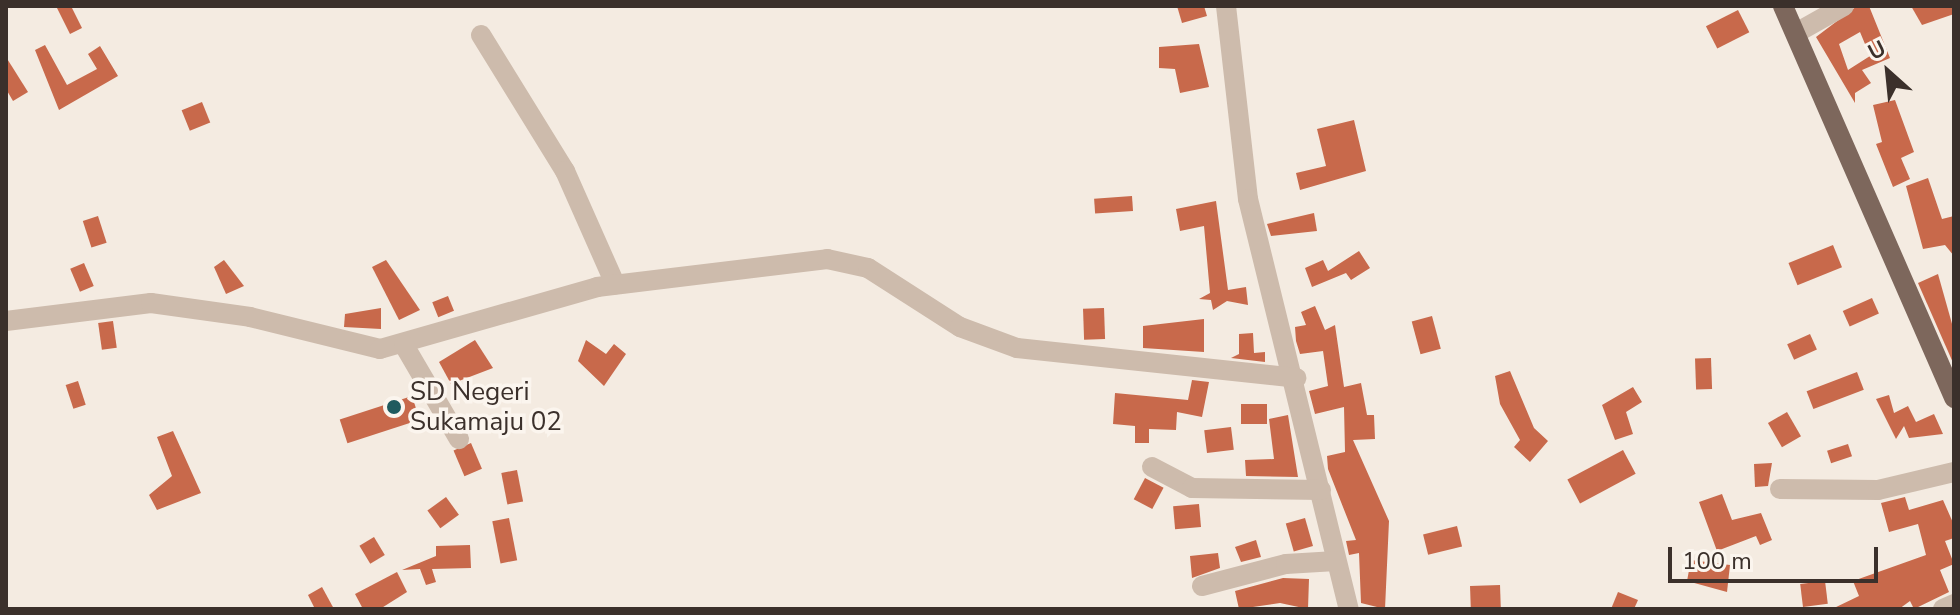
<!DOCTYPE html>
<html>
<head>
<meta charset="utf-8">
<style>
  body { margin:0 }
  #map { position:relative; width:1960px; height:615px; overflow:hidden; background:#f4ebe1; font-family:"Nunito Sans",sans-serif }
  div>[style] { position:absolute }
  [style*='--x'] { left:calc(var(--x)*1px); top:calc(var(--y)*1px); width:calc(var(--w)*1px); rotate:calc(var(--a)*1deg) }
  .building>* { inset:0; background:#c8694b; transform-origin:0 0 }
  .minor>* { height:20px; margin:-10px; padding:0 10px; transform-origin:10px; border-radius:10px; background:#cdbbac }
  .major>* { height:20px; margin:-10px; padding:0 10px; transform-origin:10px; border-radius:10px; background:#7d675c }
  .dots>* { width:22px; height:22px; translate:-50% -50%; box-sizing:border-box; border:4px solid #fbf5ee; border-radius:50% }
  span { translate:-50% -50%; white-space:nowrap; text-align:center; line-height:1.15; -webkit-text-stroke:7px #fbf5ee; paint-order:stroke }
  .poi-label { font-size:26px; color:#3b302b }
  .left { translate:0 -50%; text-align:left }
  .frame { position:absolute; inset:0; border:8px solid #3b302b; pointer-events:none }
  .north { position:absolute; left:1848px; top:32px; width:80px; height:80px; -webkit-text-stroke:6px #fbf5ee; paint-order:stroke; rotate:333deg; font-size:22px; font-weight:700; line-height:32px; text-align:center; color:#3b302b }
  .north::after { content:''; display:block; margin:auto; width:28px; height:36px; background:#3b302b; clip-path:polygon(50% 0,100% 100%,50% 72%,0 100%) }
  .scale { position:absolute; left:1668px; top:547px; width:210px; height:36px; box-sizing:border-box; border:4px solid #3b302b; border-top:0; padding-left:10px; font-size:24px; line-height:28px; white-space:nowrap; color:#3b302b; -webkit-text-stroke:6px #fbf5ee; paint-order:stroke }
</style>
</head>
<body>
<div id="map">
  <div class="building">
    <div style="clip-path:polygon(56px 6px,71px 6px,82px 28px,70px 34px)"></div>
    <div style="clip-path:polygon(1177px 6px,1204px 6px,1207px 16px,1182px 23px)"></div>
    <div style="clip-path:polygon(evenodd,1857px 6px,1869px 6px,1890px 58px,1862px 70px,1871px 83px,1855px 93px,1855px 103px,1816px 37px,1857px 6px,1860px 32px,1870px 56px,1848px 70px,1839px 44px,1860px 32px)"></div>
    <div style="clip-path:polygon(1911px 6px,1954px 6px,1954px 14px,1922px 25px)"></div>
    <div style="left:1738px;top:10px;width:25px;height:36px;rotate:63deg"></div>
    <div style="clip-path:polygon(1199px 44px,1209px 87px,1180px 93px,1175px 69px,1159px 68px,1159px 47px)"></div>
    <div style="clip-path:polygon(45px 45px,67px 85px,97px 69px,88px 54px,100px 46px,118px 76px,59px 110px,35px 50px)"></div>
    <div style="clip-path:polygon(6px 57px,28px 92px,13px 101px,6px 89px)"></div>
    <div style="clip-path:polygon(1895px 100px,1914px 152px,1901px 158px,1910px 179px,1893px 187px,1876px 144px,1882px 142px,1873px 105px)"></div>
    <div style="left:202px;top:102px;width:22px;height:22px;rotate:68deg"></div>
    <div style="clip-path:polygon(1354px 120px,1366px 171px,1300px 190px,1296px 173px,1326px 166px,1317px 129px)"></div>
    <div style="clip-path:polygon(1928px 178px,1942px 219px,1954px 216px,1954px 256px,1945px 245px,1923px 249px,1906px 186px)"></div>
    <div style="left:1132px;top:196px;width:15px;height:38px;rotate:86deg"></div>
    <div style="clip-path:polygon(1216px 201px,1228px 290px,1246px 287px,1248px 305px,1227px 301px,1213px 310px,1211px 300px,1199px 299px,1210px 293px,1204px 226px,1180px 231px,1176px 209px)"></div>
    <div style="clip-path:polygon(1314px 213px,1317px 231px,1271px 236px,1267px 224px)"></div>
    <div style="left:98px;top:216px;width:28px;height:16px;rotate:72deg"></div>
    <div style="left:1833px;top:245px;width:24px;height:48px;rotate:68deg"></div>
    <div style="clip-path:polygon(1359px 251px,1370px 268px,1351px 280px,1346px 273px,1312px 287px,1305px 268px,1323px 260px,1328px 271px)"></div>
    <div style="clip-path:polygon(224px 260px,244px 286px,226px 294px,214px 267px)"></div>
    <div style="clip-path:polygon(386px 260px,420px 310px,399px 320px,372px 267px)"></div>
    <div style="left:84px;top:263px;width:25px;height:15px;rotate:67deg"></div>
    <div style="clip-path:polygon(1938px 274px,1954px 331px,1954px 365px,1918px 283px)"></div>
    <div style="left:448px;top:296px;width:16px;height:17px;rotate:68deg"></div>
    <div style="left:1872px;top:298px;width:17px;height:32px;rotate:66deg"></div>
    <div style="clip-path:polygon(1315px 306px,1325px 330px,1335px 325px,1344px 387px,1361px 383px,1367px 415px,1374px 415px,1375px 439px,1353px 440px,1389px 521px,1385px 609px,1361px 603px,1359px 553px,1349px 555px,1346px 541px,1356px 540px,1328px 469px,1327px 456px,1345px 452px,1344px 407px,1315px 414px,1309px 391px,1328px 386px,1323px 351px,1300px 354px,1296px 341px,1295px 327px,1306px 325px,1301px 312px)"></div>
    <div style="clip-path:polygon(381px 308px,381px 329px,344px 327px,345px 314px)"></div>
    <div style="left:1104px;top:308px;width:31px;height:21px;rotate:88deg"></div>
    <div style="left:1432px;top:316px;width:34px;height:21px;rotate:75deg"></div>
    <div style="clip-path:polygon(1204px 319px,1204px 352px,1143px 348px,1143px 326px)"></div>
    <div style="left:113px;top:321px;width:27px;height:15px;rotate:82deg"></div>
    <div style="clip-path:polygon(1253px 333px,1254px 353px,1265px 352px,1265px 362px,1231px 358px,1239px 354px,1239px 334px)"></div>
    <div style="left:1810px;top:334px;width:17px;height:25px;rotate:66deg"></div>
    <div style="clip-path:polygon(475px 340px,493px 368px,451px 384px,439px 362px)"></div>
    <div style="clip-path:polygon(586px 340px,606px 354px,614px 344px,626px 354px,604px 386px,578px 361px)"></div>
    <div style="left:1711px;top:358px;width:31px;height:16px;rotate:88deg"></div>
    <div style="clip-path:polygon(1510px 371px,1534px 428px,1548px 441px,1530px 462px,1514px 447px,1520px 440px,1500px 404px,1495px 376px)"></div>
    <div style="left:1857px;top:372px;width:19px;height:54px;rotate:69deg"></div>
    <div style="clip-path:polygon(1192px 380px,1209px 382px,1202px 417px,1177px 412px,1176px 430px,1149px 429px,1149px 443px,1135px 443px,1135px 426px,1113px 424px,1115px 393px,1188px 400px)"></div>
    <div style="left:78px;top:381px;width:25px;height:13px;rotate:72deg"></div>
    <div style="clip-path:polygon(1633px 387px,1642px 402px,1626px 412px,1633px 434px,1615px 440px,1602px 405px)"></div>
    <div style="clip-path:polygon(1889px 395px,1894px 413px,1908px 406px,1916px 422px,1934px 414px,1943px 434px,1909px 438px,1904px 426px,1896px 439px,1876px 399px)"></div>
    <div style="left:412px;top:396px;width:25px;height:76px;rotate:72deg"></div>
    <div style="left:1241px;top:404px;width:26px;height:20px"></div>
    <div style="left:1787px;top:412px;width:28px;height:22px;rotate:60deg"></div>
    <div style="clip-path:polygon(1288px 415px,1298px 477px,1246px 476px,1245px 460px,1274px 459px,1269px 419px)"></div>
    <div style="left:1231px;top:427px;width:23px;height:27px;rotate:83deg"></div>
    <div style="clip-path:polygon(173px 431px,201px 493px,157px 510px,149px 495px,172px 476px,157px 437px)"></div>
    <div style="left:471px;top:443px;width:28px;height:19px;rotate:67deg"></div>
    <div style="left:1848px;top:444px;width:13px;height:22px;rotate:72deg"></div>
    <div style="left:1623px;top:450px;width:27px;height:63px;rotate:62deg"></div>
    <div style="clip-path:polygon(1772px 463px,1768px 486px,1755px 487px,1754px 464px)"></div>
    <div style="left:517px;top:470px;width:32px;height:16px;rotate:79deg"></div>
    <div style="left:1145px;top:478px;width:21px;height:24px;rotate:28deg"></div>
    <div style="clip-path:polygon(1722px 494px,1732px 520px,1761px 513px,1772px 540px,1760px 545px,1756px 536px,1717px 551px,1699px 502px)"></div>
    <div style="left:446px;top:497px;width:22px;height:23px;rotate:54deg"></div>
    <div style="clip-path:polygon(1905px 497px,1909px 510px,1943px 500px,1954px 525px,1954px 538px,1945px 541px,1954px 564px,1940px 570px,1949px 592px,1914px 609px,1910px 601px,1899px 609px,1832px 609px,1859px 596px,1853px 581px,1926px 555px,1918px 524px,1889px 532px,1881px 503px)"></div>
    <div style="left:1199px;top:504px;width:23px;height:26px;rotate:85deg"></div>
    <div style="left:509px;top:518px;width:43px;height:17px;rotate:79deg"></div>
    <div style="left:1305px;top:518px;width:29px;height:20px;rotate:74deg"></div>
    <div style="left:1457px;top:526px;width:21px;height:35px;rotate:76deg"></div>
    <div style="left:374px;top:537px;width:21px;height:17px;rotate:59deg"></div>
    <div style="clip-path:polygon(1256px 540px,1261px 557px,1241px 562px,1235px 547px)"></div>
    <div style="clip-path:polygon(470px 545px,471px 568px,432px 569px,436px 582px,426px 585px,420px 569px,402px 570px,436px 556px,436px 546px)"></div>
    <div style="clip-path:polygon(1218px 553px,1220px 568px,1192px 578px,1190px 556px)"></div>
    <div style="clip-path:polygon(1691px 560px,1730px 565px,1727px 592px,1687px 581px)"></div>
    <div style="clip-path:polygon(397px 572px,407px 592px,380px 609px,363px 609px,355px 594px)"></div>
    <div style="clip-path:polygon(1283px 578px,1309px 579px,1308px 609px,1280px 603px,1239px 609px,1235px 591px)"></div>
    <div style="left:1825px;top:581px;width:23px;height:25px;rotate:83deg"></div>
    <div style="left:1500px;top:585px;width:24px;height:30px;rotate:88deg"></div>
    <div style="clip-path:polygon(322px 587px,334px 609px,315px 609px,308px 595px)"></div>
    <div style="clip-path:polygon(1618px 592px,1638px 600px,1634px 609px,1611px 609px)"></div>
  </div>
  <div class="minor">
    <div style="--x:1226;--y:6;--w:194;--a:83.5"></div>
    <div style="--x:1248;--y:199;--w:422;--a:76.2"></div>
    <div style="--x:1796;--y:33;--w:55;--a:-29.4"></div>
    <div style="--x:481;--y:35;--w:160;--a:58.3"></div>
    <div style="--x:565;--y:171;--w:124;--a:66.1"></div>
    <div style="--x:6;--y:321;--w:146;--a:-7.1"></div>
    <div style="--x:151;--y:303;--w:100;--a:8"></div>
    <div style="--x:250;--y:317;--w:134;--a:13.8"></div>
    <div style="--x:380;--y:349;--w:226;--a:-15.9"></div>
    <div style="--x:597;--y:287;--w:232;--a:-6.9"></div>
    <div style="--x:827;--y:259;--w:42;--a:12.4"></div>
    <div style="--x:868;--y:268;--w:109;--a:32.7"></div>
    <div style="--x:960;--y:327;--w:61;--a:20.2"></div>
    <div style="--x:1017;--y:348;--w:281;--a:6.1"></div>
    <div style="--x:404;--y:345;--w:109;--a:59.7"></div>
    <div style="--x:1152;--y:467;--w:45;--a:27.7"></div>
    <div style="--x:1192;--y:488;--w:129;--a:0.9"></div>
    <div style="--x:1780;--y:489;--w:98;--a:0.6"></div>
    <div style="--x:1878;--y:490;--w:78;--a:-13.3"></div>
    <div style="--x:1202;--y:586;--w:87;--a:-14.7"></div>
    <div style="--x:1286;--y:564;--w:50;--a:-3.4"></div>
    <div style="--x:1943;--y:609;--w:12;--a:-24"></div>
  </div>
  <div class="major">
    <div style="--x:1783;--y:6;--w:428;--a:66.4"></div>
  </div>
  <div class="dots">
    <div style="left:394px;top:407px;background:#1f5a5e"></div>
  </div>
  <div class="poi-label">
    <span class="left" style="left:410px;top:407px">SD Negeri<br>Sukamaju 02</span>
  </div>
  <div class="frame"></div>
  <div class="north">U</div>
  <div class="scale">100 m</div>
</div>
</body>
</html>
